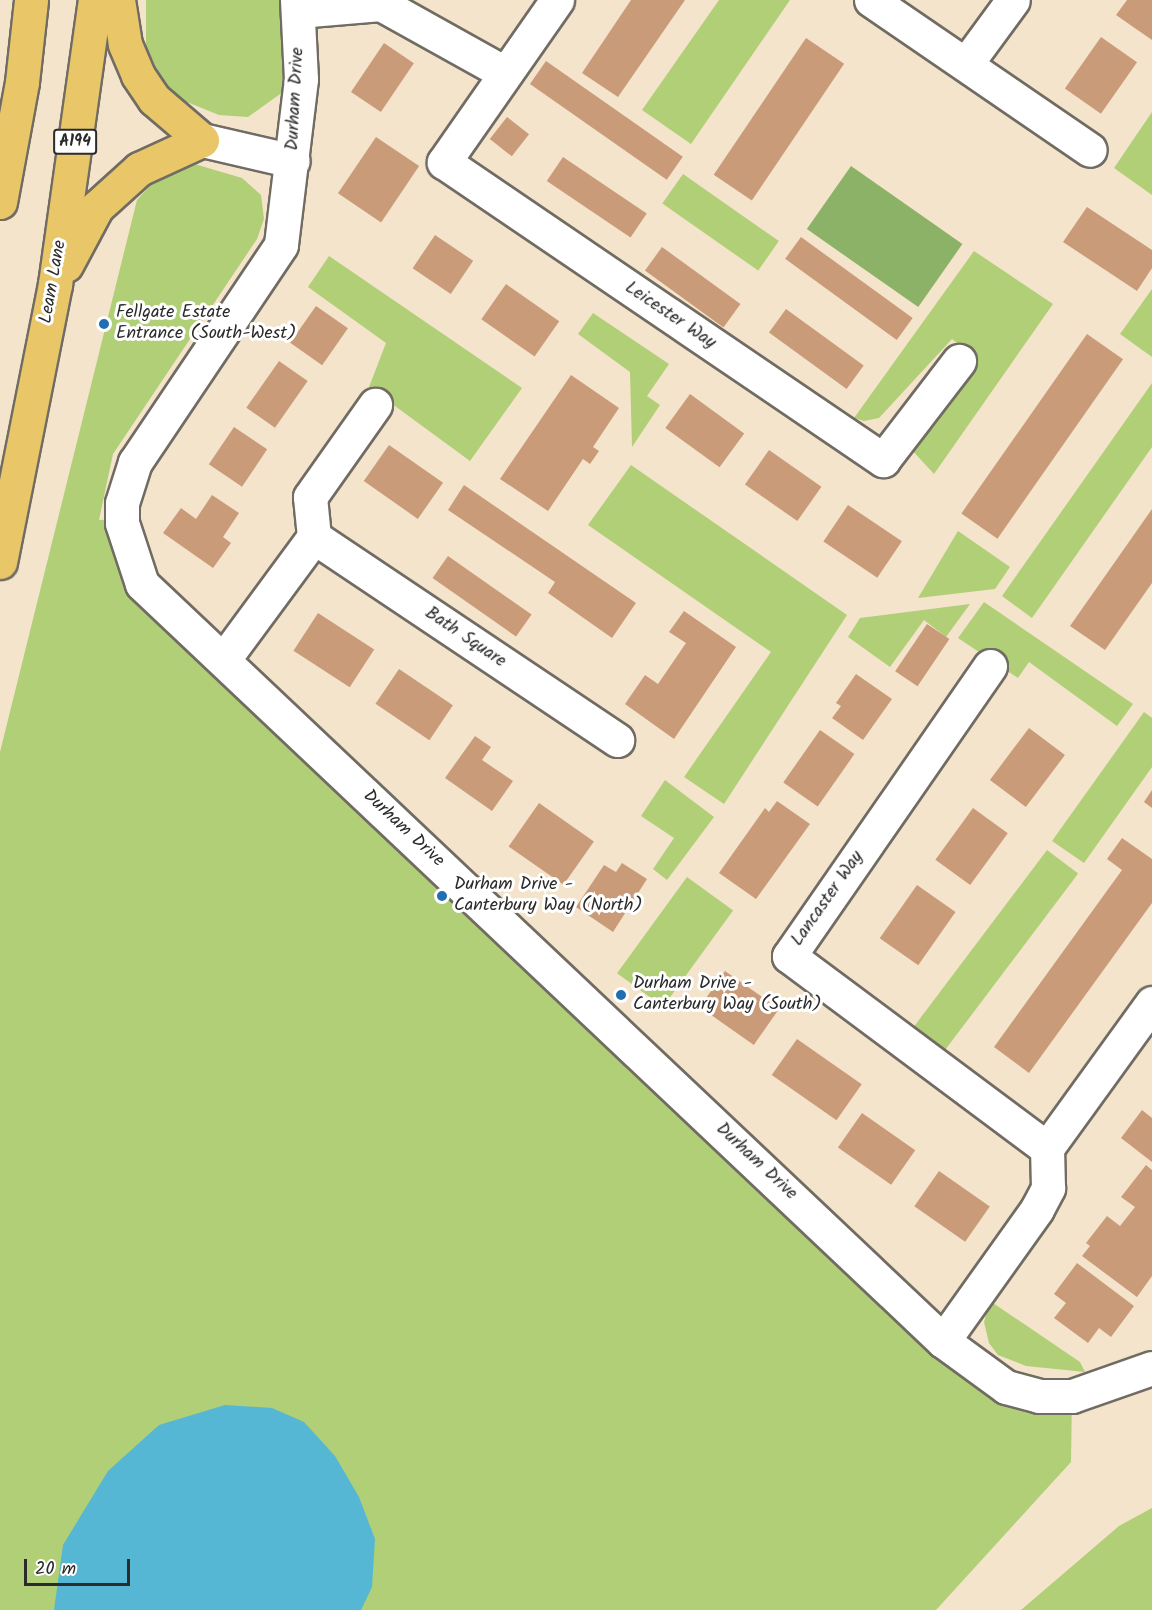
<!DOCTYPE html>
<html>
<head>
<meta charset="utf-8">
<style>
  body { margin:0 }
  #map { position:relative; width:1152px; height:1610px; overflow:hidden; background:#f4e4cb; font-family:Kalam,sans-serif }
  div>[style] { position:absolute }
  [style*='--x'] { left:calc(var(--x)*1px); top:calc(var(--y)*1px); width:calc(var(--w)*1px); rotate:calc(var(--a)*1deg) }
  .green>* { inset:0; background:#b0cf76; transform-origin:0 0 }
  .forest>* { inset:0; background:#8cb267; transform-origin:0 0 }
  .water>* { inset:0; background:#55b7d3 }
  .building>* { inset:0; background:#ca9b79; transform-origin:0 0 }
  .roads { filter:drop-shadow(2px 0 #716c63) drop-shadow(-2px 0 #716c63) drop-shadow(0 2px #716c63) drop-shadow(0 -2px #716c63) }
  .minor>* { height:33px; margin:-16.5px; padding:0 16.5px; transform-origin:16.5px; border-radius:16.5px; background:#fff }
  .trunk>* { height:33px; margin:-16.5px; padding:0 16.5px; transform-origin:16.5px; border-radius:16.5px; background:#e9c769 }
  .dots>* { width:16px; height:16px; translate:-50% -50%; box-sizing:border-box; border:3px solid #fff; border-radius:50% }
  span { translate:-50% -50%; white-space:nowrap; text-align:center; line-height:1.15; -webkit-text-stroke:6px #fff; paint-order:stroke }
  .shield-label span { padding:2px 4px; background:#fff; border:2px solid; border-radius:4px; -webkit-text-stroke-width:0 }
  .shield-label { font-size:16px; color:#2b2b2b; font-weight:700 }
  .street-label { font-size:18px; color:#2b2b2b }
  .poi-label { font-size:18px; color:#2b2b2b }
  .left { translate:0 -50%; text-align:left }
  .scale { position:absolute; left:24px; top:1559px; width:106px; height:27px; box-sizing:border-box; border:3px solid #2b2b2b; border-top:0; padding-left:8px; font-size:18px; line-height:21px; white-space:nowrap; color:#2b2b2b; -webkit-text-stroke:4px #fff; paint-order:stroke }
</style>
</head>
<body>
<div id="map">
  <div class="green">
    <div style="clip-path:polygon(146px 0,297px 0,301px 79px,248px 117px,219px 115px,182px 100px,163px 81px,146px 47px)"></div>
    <div style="clip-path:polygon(719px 0,790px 0,691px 144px,642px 110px)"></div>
    <div style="clip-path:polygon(1152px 112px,1152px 195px,1114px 168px)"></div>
    <div style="clip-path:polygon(191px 163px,242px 178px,261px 195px,264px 219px,257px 239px,113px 454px,99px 520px,122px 519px,143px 584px,1006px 1387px,1072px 1396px,1071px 1462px,936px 1610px,0 1610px,0 752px,137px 200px,158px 177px)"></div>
    <div style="left:683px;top:174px;width:117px;height:36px;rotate:35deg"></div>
    <div style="clip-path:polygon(974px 251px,1053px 304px,934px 474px,910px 448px,974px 356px,952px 339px,879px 418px,864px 421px,854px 418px)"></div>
    <div style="clip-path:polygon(329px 256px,522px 388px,470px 461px,369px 387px,386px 343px,308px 287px)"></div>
    <div style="clip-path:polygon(1152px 289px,1152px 357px,1120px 334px)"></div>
    <div style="clip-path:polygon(593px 313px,669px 364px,647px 396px,660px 405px,632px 447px,630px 372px,578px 334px)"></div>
    <div style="clip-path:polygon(1152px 383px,1152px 447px,1032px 618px,1002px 596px)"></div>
    <div style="clip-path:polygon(631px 465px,847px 615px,724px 804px,684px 777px,771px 652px,588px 525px)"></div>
    <div style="clip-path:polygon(958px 531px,1010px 567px,995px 589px,918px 598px)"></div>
    <div style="clip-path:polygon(984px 602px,1133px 704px,1117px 726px,1029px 662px,1018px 678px,958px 638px)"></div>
    <div style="clip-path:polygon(970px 604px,946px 637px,924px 620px,890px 667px,848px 637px,860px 618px)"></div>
    <div style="clip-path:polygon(1144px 712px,1152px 718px,1152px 767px,1084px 863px,1052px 841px)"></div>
    <div style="clip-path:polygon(665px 780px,714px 817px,667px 880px,653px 869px,674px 838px,641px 816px)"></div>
    <div style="left:1047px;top:850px;width:39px;height:224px;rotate:37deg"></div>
    <div style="left:687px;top:877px;width:57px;height:119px;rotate:36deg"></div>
    <div style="clip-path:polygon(990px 1301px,1080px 1362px,1085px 1372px,1026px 1366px,998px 1355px,989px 1343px,984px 1322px)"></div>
    <div style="clip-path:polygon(1152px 1508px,1152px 1610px,1021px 1610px,1119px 1526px)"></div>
  </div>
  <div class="forest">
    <div style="left:851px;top:166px;width:136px;height:77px;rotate:35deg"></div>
  </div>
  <div class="water">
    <div style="clip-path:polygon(225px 1405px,272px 1408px,304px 1422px,335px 1456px,359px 1497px,375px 1539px,372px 1587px,361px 1610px,54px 1610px,63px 1545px,108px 1471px,159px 1425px)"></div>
  </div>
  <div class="building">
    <div style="clip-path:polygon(631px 0,685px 0,618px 97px,582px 73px)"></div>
    <div style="clip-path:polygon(1127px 0,1152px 0,1152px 40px,1116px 15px)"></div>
    <div style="left:1101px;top:37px;width:44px;height:63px;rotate:35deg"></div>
    <div style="left:806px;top:38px;width:46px;height:165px;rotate:34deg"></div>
    <div style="left:384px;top:43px;width:36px;height:59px;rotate:34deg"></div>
    <div style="left:546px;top:61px;width:167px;height:28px;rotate:35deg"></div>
    <div style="left:507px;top:117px;width:28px;height:28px;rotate:38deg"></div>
    <div style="left:376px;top:137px;width:52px;height:68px;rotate:34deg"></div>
    <div style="left:563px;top:157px;width:101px;height:29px;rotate:34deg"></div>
    <div style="clip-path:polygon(1087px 207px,1152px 250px,1152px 268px,1137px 291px,1063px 242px)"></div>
    <div style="left:435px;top:235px;width:46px;height:40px;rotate:34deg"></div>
    <div style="left:801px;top:237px;width:138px;height:27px;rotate:36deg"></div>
    <div style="left:662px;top:247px;width:97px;height:29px;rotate:36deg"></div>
    <div style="left:506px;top:284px;width:65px;height:43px;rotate:35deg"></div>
    <div style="left:316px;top:306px;width:39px;height:45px;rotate:35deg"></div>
    <div style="left:786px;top:309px;width:96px;height:29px;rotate:36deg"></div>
    <div style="left:1087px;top:334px;width:44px;height:219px;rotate:35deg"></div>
    <div style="left:279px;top:361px;width:35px;height:57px;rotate:35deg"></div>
    <div style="clip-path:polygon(571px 375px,619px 408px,593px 447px,599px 451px,590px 464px,583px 459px,548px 511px,500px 479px)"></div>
    <div style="left:690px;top:394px;width:67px;height:42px;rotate:36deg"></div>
    <div style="left:234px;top:427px;width:40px;height:45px;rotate:34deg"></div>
    <div style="left:389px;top:445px;width:66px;height:44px;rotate:35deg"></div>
    <div style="left:769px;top:450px;width:64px;height:42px;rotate:35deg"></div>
    <div style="clip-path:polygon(464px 485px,636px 603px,612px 638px,548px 593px,555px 582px,448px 510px)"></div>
    <div style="clip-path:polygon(212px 495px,239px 513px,223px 537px,231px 543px,213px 568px,163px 533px,181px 508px,196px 519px)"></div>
    <div style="left:848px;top:505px;width:65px;height:44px;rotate:34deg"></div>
    <div style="clip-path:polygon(1152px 509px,1152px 583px,1105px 650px,1070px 626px)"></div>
    <div style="left:448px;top:556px;width:102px;height:27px;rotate:35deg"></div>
    <div style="clip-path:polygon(684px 611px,736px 647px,674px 739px,625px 704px,645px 675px,658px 684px,686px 643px,669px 632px)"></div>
    <div style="left:318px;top:613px;width:67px;height:45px;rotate:33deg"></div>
    <div style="left:927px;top:624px;width:27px;height:57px;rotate:34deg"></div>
    <div style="left:399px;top:669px;width:65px;height:42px;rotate:34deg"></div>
    <div style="clip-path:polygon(856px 674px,892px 699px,863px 740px,832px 718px,841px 706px,836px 703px)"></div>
    <div style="left:1029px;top:728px;width:45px;height:65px;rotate:37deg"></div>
    <div style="left:820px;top:730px;width:42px;height:64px;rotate:35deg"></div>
    <div style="clip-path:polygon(475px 736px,491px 747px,482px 760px,513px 781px,492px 811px,445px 778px)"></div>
    <div style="clip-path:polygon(1152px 790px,1152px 808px,1144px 802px)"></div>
    <div style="clip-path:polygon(777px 801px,810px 824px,756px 899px,719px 873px,765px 808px,769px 812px)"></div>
    <div style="left:539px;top:803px;width:67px;height:53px;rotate:35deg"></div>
    <div style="left:973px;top:808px;width:43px;height:64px;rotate:36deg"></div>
    <div style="clip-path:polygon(1122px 838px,1152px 859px,1152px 903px,1029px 1073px,994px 1047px,1122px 870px,1107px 859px)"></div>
    <div style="clip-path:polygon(622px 863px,647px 879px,613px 932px,576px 907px,604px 865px,616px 872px)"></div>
    <div style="left:917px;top:885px;width:47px;height:65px;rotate:35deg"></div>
    <div style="left:725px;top:971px;width:66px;height:44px;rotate:35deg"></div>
    <div style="left:797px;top:1039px;width:79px;height:44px;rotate:35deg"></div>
    <div style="clip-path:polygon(1142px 1110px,1152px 1118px,1152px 1162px,1121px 1138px)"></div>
    <div style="left:862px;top:1113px;width:65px;height:42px;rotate:35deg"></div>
    <div style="clip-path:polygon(1146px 1165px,1152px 1170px,1152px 1276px,1137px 1297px,1082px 1256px,1090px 1246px,1086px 1243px,1107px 1216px,1120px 1226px,1135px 1207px,1121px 1197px)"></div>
    <div style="left:939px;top:1171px;width:62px;height:43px;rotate:35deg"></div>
    <div style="clip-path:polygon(1077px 1263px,1134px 1306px,1111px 1337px,1099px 1328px,1088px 1343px,1054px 1318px,1066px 1303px,1054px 1294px)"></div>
  </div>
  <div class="roads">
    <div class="minor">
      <div style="--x:297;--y:0;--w:79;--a:87.1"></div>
      <div style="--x:301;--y:79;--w:167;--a:96.9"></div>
      <div style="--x:281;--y:245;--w:262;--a:123.9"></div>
      <div style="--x:135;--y:462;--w:43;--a:107.6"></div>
      <div style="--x:122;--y:503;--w:20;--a:90"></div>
      <div style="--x:122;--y:523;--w:64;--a:71.8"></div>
      <div style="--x:142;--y:584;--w:1102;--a:43.38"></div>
      <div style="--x:943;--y:1341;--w:78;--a:36.1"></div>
      <div style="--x:1006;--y:1387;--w:34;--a:15"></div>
      <div style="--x:1039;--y:1396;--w:33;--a:0"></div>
      <div style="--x:1072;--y:1396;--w:85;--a:-19.3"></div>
      <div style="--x:557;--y:0;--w:198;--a:124.9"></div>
      <div style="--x:444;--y:162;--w:531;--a:34.17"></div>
      <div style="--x:883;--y:460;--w:125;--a:-52.5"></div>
      <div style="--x:871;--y:0;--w:265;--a:34.4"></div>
      <div style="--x:298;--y:11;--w:83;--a:-4.8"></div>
      <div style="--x:381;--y:4;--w:142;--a:29.1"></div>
      <div style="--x:966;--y:64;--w:79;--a:-53.7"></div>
      <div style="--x:202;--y:140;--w:93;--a:13"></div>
      <div style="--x:314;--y:537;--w:40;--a:-95.7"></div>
      <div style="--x:310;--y:497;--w:113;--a:-54.8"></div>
      <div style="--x:224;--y:659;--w:152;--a:-53.6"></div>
      <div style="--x:314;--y:537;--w:365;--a:33.8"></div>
      <div style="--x:990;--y:666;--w:353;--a:124.7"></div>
      <div style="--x:789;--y:956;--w:322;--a:36.7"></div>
      <div style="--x:943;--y:1341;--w:162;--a:-54.5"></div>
      <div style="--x:1037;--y:1209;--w:24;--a:-62"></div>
      <div style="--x:1048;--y:1188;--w:40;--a:-91.4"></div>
      <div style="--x:1047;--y:1148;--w:179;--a:-54.1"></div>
    </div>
    <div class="trunk">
      <div style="--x:0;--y:202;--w:122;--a:-79.6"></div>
      <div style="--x:22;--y:82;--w:82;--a:-83.7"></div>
      <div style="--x:66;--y:265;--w:66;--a:-61.9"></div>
      <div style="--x:97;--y:207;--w:57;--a:-42.1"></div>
      <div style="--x:139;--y:169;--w:69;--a:-24.7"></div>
      <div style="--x:202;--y:140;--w:63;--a:-139.5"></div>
      <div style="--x:154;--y:99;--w:29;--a:-124"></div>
      <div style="--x:138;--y:75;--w:34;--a:-113"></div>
      <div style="--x:125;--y:44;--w:45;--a:-99"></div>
      <div style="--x:0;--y:562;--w:283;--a:-78.8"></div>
      <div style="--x:55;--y:284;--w:287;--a:-82"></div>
    </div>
  </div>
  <div class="dots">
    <div style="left:104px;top:324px;background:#1f6fb2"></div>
    <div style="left:442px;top:896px;background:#1f6fb2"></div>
    <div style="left:621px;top:995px;background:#1f6fb2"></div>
  </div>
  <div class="shield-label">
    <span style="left:75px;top:142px">A194</span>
  </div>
  <div class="street-label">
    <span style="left:296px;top:99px;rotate:-87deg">Durham Drive</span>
    <span style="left:54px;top:282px;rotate:-80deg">Leam Lane</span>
    <span style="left:670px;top:316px;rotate:34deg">Leicester Way</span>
    <span style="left:465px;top:638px;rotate:34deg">Bath Square</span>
    <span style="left:403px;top:829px;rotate:43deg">Durham Drive</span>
    <span style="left:828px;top:899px;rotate:-55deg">Lancaster Way</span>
    <span style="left:756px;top:1162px;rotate:43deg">Durham Drive</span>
  </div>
  <div class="poi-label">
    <span class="left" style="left:116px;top:324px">Fellgate Estate<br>Entrance (South-West)</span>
    <span class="left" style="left:454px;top:896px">Durham Drive -<br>Canterbury Way (North)</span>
    <span class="left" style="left:633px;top:995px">Durham Drive -<br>Canterbury Way (South)</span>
  </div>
  <div class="scale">20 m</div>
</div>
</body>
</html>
